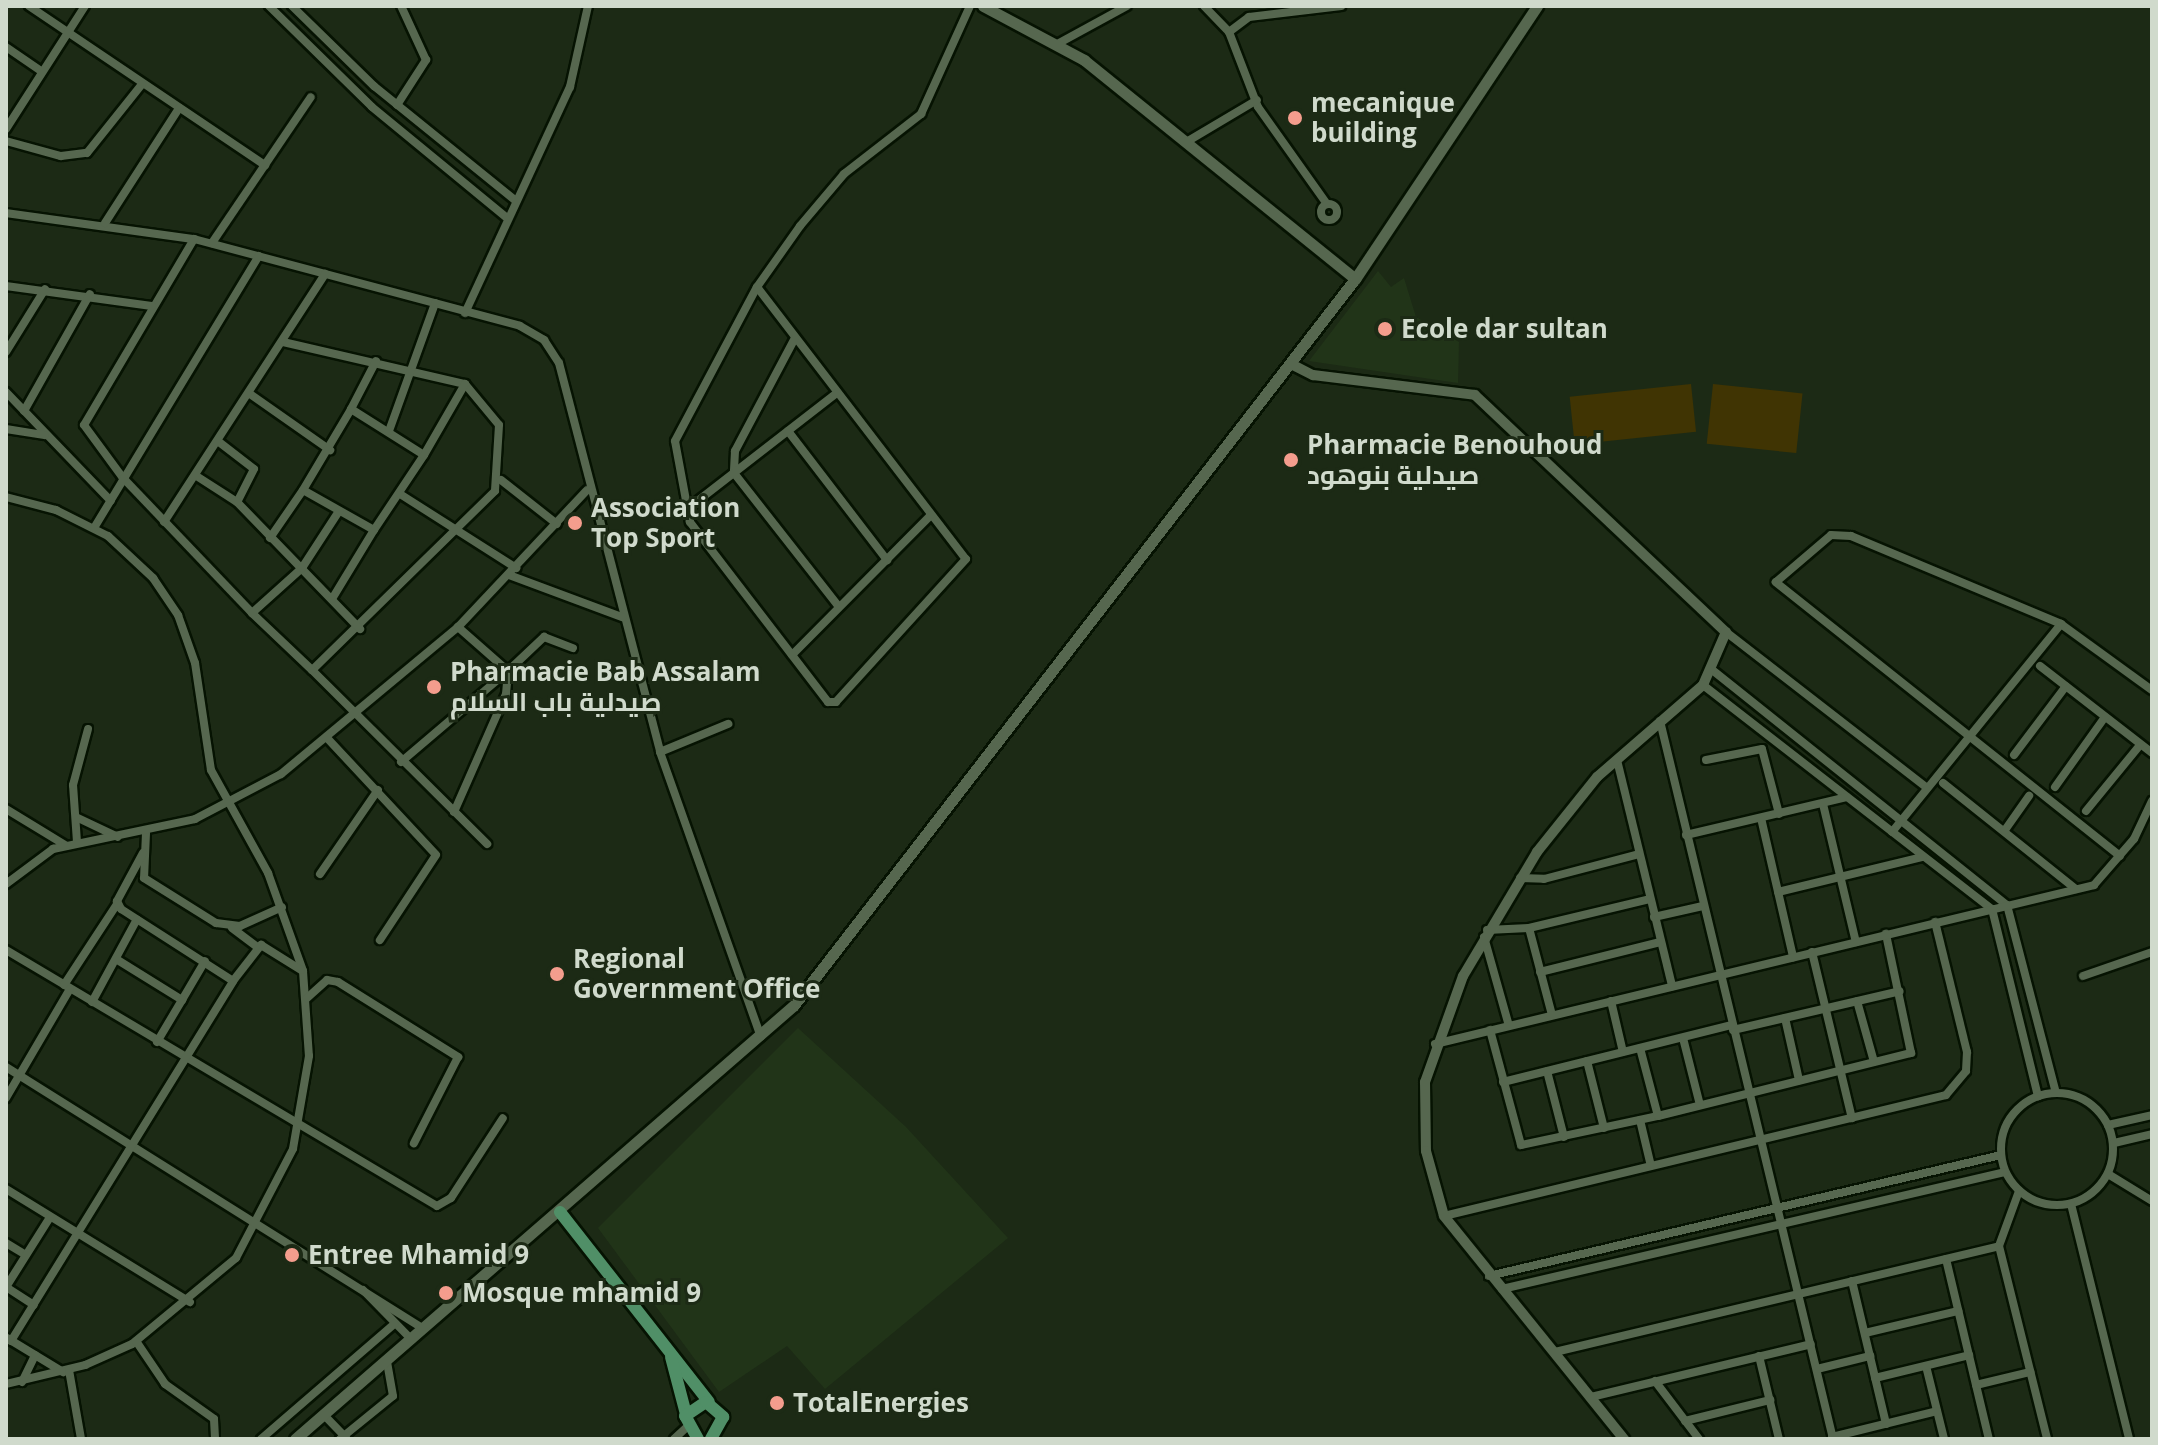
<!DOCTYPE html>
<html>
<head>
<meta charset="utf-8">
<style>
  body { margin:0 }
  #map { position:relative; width:2158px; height:1445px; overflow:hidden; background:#1c2a15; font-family:"Open Sans",Cairo,sans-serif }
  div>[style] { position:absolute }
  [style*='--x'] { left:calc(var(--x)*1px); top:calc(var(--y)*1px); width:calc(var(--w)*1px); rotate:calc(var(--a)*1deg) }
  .built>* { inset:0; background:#213418 }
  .green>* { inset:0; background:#403403; transform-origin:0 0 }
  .roads { filter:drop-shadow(2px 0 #061302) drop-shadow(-2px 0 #061302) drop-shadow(0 2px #061302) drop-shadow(0 -2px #061302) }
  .minor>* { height:8px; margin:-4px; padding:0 4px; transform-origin:4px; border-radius:4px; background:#56674f }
  .minor>.ring { margin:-4px; padding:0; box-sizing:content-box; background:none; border:8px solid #56674f; border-radius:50% }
  .tertiary>* { height:10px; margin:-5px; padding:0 5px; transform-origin:5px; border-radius:5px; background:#56674f }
  .secondary>* { height:11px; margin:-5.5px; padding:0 5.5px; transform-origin:5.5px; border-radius:5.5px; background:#56674f }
  .primary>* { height:12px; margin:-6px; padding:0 6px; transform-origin:6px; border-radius:6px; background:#508f67 }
  .dots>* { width:22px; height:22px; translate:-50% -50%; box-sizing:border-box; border:4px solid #1c2a15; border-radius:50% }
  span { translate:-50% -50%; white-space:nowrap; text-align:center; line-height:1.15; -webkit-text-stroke:6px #1c2a15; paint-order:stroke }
  .poi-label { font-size:26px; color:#d0dacc; font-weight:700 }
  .left { translate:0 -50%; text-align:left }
  .frame { position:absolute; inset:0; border:8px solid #d0dacc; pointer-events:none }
</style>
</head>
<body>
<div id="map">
  <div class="built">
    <div style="clip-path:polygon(1378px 271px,1391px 287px,1404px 278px,1416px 317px,1459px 342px,1458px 383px,1309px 361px)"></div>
    <div style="clip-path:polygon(798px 1028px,906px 1127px,1008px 1238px,825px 1389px,787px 1346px,719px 1392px,598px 1228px)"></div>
  </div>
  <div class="green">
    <div style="left:1691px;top:384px;width:48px;height:122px;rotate:84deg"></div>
    <div style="left:1713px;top:384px;width:90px;height:60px;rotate:6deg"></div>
  </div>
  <div class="roads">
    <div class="minor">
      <div style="--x:29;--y:6;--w:285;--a:34"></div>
      <div style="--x:269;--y:6;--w:144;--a:44.4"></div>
      <div style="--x:372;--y:107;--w:173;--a:39.4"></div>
      <div style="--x:292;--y:6;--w:115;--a:44.3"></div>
      <div style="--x:374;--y:86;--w:183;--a:39"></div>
      <div style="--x:1204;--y:6;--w:36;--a:46"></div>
      <div style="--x:1229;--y:32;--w:80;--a:68.9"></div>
      <div style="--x:1258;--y:107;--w:119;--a:54.6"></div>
      <div style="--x:1229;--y:32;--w:25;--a:-37"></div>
      <div style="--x:1249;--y:17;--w:93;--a:-6.8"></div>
      <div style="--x:1059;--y:43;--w:77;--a:-28.6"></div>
      <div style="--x:6;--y:47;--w:42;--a:34.4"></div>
      <div style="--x:397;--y:105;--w:54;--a:-57.2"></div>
      <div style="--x:426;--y:60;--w:60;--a:-114.8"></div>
      <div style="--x:6;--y:129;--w:146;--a:-57.3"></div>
      <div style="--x:6;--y:141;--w:57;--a:15.3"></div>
      <div style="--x:61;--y:156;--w:26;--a:-7"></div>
      <div style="--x:87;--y:153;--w:88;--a:-51.4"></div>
      <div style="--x:1188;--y:141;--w:80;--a:-30.7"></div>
      <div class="ring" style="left:1321px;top:204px;width:8px;height:8px"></div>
      <div style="--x:6;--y:213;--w:190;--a:7.9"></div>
      <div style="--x:194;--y:239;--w:337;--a:14.9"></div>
      <div style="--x:520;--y:326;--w:28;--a:30"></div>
      <div style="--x:544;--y:340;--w:27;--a:57"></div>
      <div style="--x:559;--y:363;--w:402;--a:75.4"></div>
      <div style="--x:660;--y:752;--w:302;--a:70.5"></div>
      <div style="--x:105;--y:223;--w:137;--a:-57.2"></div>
      <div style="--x:194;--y:239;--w:216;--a:120.6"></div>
      <div style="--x:84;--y:425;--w:66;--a:53.7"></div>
      <div style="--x:123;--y:478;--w:187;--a:46.3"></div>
      <div style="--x:212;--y:243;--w:176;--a:-55.9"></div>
      <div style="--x:6;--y:286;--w:147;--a:7.8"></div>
      <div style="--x:757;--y:287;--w:343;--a:52.5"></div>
      <div style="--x:966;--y:559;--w:193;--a:132.3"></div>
      <div style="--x:836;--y:702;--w:8;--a:180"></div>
      <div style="--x:828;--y:702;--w:227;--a:-127.5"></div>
      <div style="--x:690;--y:522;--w:82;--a:-100.5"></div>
      <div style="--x:675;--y:441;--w:174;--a:-62"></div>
      <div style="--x:757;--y:287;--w:75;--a:-54.8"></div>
      <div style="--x:800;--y:226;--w:68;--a:-49.8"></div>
      <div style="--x:844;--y:174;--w:98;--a:-37.9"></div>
      <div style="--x:921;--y:114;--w:119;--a:-65.6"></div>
      <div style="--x:465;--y:313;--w:249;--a:-65.1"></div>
      <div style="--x:570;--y:87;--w:83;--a:-77.5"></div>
      <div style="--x:795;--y:338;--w:128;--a:118"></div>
      <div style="--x:735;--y:451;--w:22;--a:93"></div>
      <div style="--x:734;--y:473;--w:170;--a:51.9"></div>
      <div style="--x:283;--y:342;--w:187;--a:13"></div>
      <div style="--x:465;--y:384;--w:53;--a:50.3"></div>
      <div style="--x:499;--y:425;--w:66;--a:93.5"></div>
      <div style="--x:495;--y:491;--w:256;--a:135.6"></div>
      <div style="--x:312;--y:670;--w:247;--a:44.8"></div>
      <div style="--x:6;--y:352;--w:74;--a:-58.2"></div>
      <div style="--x:6;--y:392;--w:151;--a:46.1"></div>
      <div style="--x:250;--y:394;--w:98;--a:35"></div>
      <div style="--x:351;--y:409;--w:86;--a:32.2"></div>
      <div style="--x:424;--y:455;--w:90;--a:123.7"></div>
      <div style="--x:374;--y:530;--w:81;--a:-150.6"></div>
      <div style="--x:303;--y:490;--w:94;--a:-59.3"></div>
      <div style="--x:351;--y:409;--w:54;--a:-62.5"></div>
      <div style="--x:24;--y:411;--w:134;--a:-60.6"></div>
      <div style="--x:6;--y:429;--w:39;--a:9"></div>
      <div style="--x:389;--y:431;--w:136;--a:-70.2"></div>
      <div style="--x:788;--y:431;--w:163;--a:52.5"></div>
      <div style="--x:219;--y:442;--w:44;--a:37.6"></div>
      <div style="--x:254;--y:469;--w:37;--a:117"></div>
      <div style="--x:237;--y:502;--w:177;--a:45.9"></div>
      <div style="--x:424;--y:455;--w:82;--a:-60"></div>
      <div style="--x:198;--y:477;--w:46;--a:32.7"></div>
      <div style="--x:501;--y:480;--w:71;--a:38.2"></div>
      <div style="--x:400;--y:494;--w:138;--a:32.5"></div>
      <div style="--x:6;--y:497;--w:52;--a:14.6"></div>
      <div style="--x:56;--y:510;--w:58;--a:26.6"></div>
      <div style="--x:108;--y:536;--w:62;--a:43"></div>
      <div style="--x:153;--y:578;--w:45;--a:56"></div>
      <div style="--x:178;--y:615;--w:51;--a:70.5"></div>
      <div style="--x:195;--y:663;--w:108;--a:81.5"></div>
      <div style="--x:211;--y:770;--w:118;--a:61"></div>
      <div style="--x:268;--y:873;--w:104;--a:70.3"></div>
      <div style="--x:303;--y:971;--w:85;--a:86"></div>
      <div style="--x:309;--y:1056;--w:94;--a:99.8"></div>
      <div style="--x:293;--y:1149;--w:123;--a:117.6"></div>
      <div style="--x:236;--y:1258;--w:135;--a:140.4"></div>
      <div style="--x:132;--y:1344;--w:51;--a:155.9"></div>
      <div style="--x:85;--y:1365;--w:81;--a:166.5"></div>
      <div style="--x:686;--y:510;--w:191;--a:-37.8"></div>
      <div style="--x:164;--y:522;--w:296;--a:-57"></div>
      <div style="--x:94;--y:528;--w:318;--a:-58.8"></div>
      <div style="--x:270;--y:538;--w:58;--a:-55.5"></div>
      <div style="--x:509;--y:575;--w:121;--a:20.4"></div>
      <div style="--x:332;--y:599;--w:81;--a:-58.7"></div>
      <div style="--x:1726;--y:632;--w:254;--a:37.8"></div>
      <div style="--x:792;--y:655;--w:196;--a:-45.2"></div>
      <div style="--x:2040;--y:666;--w:142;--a:37.8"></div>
      <div style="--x:1711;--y:669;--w:379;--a:38.6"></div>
      <div style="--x:2007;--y:905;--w:194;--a:75.4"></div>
      <div style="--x:312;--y:670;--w:83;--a:-136.5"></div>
      <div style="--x:252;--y:613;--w:67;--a:-42"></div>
      <div style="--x:302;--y:568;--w:68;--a:-57"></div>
      <div style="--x:1703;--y:685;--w:366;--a:37.8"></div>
      <div style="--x:1992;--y:909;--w:193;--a:76.2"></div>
      <div style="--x:1660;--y:721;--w:739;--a:76.45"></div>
      <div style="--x:328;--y:739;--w:158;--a:47"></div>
      <div style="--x:436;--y:855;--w:102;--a:123.4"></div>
      <div style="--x:660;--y:752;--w:74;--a:-22.4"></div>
      <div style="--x:2014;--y:755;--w:86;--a:-53"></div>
      <div style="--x:1617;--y:760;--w:233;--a:76.3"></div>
      <div style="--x:1706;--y:760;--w:57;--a:-11.1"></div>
      <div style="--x:1762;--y:749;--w:67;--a:75.3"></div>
      <div style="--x:401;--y:762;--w:140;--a:-40.4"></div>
      <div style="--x:508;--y:671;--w:67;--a:-138.7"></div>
      <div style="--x:1943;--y:783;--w:170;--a:38.6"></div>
      <div style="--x:2055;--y:787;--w:86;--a:-54.5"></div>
      <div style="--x:1823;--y:804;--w:142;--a:76.6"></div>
      <div style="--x:6;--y:809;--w:69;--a:31.4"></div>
      <div style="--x:2086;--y:811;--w:85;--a:-50.7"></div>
      <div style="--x:454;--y:812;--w:129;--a:-66.2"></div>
      <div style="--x:506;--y:694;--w:23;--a:-85"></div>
      <div style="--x:508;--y:671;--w:50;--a:-43.4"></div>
      <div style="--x:544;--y:637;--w:31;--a:21"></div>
      <div style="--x:78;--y:818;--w:44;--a:25.4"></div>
      <div style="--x:1761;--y:818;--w:143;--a:77"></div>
      <div style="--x:2005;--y:830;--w:42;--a:-54.8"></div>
      <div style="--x:1892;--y:832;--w:268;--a:-50.9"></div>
      <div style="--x:146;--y:833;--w:45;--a:92.5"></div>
      <div style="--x:144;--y:878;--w:85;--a:32"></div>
      <div style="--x:216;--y:923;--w:24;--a:7"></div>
      <div style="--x:240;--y:926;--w:46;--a:-24.3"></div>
      <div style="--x:1686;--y:835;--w:165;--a:-13.3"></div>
      <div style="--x:77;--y:842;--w:57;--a:-94"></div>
      <div style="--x:73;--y:785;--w:58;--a:-75"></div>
      <div style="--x:143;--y:853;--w:55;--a:118.4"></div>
      <div style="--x:117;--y:901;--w:9;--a:63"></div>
      <div style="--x:121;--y:909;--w:133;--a:32.7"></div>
      <div style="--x:233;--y:981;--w:46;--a:-52.1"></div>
      <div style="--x:261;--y:945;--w:47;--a:32"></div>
      <div style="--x:2120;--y:856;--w:440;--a:-141.5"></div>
      <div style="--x:1776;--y:582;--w:72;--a:-40.5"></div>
      <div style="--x:1831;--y:535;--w:20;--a:3"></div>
      <div style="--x:1851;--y:536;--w:228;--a:22.7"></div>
      <div style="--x:2061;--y:624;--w:112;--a:36"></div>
      <div style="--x:320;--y:874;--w:102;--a:-55.4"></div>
      <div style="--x:1520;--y:878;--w:24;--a:2"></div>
      <div style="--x:1544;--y:879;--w:98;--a:-14.7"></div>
      <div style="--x:6;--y:884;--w:59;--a:-36.7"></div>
      <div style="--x:53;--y:849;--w:145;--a:-11.9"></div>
      <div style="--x:195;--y:819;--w:97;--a:-27.6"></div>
      <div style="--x:281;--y:774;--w:230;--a:-39.7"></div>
      <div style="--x:458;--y:627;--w:188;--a:-46.7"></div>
      <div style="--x:1778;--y:892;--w:149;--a:-13.6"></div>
      <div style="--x:1654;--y:917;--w:50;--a:-12.7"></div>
      <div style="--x:232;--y:928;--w:30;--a:37"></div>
      <div style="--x:1529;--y:928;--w:90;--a:75.2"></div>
      <div style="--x:1487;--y:930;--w:42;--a:-2.7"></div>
      <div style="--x:1529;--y:928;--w:124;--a:-13.5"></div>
      <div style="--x:1484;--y:937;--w:92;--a:74.3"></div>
      <div style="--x:6;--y:950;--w:501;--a:30.71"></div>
      <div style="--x:437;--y:1206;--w:16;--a:-30"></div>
      <div style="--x:451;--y:1198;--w:95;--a:-57"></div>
      <div style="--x:1812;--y:952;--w:171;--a:76.5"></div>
      <div style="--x:116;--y:959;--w:78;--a:31.8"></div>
      <div style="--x:182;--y:1000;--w:45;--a:-59.5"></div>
      <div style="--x:1540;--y:972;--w:124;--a:-14"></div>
      <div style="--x:2083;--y:976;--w:73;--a:-19.2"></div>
      <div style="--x:64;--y:985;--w:97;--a:-56.8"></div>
      <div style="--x:307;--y:998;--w:27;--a:-42"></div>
      <div style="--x:327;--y:980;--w:11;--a:10"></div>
      <div style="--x:338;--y:982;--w:142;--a:32"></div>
      <div style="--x:458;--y:1057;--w:97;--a:117.1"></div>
      <div style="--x:1611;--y:1001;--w:52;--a:76.8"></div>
      <div style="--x:1857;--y:1001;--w:63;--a:74.4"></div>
      <div style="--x:92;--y:1002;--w:94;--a:-61.5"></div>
      <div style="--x:1785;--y:1018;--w:64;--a:77.3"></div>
      <div style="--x:1490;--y:1030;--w:119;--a:74.9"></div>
      <div style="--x:1521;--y:1145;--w:140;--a:-12"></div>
      <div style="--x:1658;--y:1116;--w:261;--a:-14"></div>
      <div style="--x:1911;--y:1053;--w:122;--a:-101.9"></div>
      <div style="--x:1733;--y:1030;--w:171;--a:-13.1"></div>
      <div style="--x:1683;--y:1038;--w:69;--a:75.8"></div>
      <div style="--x:157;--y:1042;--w:49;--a:-59.2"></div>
      <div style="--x:1435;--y:1044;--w:678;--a:-13.56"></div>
      <div style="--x:2094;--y:885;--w:61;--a:-49"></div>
      <div style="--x:2134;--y:839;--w:42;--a:-64.7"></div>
      <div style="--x:1640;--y:1048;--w:70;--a:75.2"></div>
      <div style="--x:1587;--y:1061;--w:69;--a:75.8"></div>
      <div style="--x:6;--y:1067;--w:493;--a:32.1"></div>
      <div style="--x:1547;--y:1071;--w:68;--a:75.6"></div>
      <div style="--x:1503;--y:1082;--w:236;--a:-14"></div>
      <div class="ring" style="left:2001px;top:1093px;width:104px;height:104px"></div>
      <div style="--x:6;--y:1098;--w:126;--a:-59.6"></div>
      <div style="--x:1640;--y:1120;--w:47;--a:76.6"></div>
      <div style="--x:2108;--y:1125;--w:45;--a:-12.8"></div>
      <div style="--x:2114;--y:1143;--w:39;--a:-13"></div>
      <div style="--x:2108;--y:1174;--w:52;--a:31.5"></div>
      <div style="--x:6;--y:1189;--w:216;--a:31.6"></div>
      <div style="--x:2019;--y:1191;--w:59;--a:110"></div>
      <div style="--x:1999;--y:1246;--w:199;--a:76"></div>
      <div style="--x:2071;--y:1204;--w:242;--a:76.1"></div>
      <div style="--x:1444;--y:1216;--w:516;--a:-13.55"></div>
      <div style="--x:1946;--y:1095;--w:31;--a:-50"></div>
      <div style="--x:1966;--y:1071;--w:19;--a:-87"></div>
      <div style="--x:1967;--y:1052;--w:134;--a:-103.8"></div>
      <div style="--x:6;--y:1243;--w:23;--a:31"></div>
      <div style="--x:1946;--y:1259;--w:185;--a:76.6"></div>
      <div style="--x:1489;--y:1276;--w:526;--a:-13.3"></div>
      <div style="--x:1852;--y:1281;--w:147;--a:76.6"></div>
      <div style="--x:6;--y:1287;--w:83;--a:-57.8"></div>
      <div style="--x:6;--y:1287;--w:33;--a:33"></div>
      <div style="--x:1502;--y:1289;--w:516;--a:-13.09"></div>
      <div style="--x:363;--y:1290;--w:70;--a:45.6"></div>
      <div style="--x:1865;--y:1333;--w:96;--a:-13.3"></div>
      <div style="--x:7;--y:1338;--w:66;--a:31.3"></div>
      <div style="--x:11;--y:1341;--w:423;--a:-58.3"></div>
      <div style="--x:136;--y:1341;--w:52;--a:56"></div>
      <div style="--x:165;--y:1384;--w:60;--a:35.5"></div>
      <div style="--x:214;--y:1419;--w:20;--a:87"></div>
      <div style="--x:1555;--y:1352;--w:456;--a:-13.4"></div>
      <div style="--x:1759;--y:1356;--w:85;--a:76.5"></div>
      <div style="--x:1926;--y:1366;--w:75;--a:76.1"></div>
      <div style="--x:1817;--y:1369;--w:55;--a:-13.8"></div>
      <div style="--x:69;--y:1370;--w:70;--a:80.1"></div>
      <div style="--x:1875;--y:1378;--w:97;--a:-13.7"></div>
      <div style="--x:1655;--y:1381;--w:73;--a:52.8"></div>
      <div style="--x:22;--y:1382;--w:30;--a:-64"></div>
      <div style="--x:1976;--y:1385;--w:56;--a:-13.5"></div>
      <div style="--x:1591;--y:1397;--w:226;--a:-13.5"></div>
      <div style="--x:324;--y:1415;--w:32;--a:46"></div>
      <div style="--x:1685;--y:1421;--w:88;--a:-13.9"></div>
      <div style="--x:1832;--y:1437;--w:108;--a:-13.9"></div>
      <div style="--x:261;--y:1439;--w:176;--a:-40.8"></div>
      <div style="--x:340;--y:1439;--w:68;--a:-39.1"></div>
      <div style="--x:393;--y:1396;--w:36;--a:-100"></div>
      <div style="--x:674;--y:1439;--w:16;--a:-43"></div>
    </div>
    <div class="tertiary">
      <div style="--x:1291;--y:364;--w:25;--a:27"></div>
      <div style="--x:1313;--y:375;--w:163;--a:7"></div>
      <div style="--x:1475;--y:395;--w:345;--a:43.4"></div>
      <div style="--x:1726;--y:632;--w:58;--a:113.5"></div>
      <div style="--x:1703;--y:685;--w:140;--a:139"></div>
      <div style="--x:1597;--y:777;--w:96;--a:128.7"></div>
      <div style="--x:1537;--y:852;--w:144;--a:120.8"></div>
      <div style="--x:1463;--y:976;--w:113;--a:109.7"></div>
      <div style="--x:1425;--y:1082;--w:69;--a:89.2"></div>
      <div style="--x:1426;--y:1151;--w:67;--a:74.5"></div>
      <div style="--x:1444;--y:1216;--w:287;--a:51.1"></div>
    </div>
    <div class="secondary">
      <div style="--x:983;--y:6;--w:115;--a:28.1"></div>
      <div style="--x:1084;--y:60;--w:348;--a:38.9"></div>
      <div style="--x:295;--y:1439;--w:661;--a:-41.01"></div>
      <div style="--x:794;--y:1005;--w:917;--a:-52.31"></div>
      <div style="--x:1355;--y:279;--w:328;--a:-56.3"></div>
    </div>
    <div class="primary">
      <div style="--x:560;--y:1212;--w:241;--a:51.9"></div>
      <div style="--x:671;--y:1357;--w:59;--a:75.3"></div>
      <div style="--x:698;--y:1439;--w:26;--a:-119"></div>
      <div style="--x:685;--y:1416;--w:25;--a:-34"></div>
      <div style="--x:706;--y:1402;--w:23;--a:41"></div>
      <div style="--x:723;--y:1417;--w:25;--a:119"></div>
    </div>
  </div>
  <div class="dots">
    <div style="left:1295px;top:118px;background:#f49d8d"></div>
    <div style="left:1385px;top:329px;background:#f49d8d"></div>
    <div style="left:1291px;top:460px;background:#f49d8d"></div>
    <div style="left:575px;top:523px;background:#f49d8d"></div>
    <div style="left:434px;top:687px;background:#f49d8d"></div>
    <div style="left:557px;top:974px;background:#f49d8d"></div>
    <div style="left:292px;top:1255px;background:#f49d8d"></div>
    <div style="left:446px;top:1293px;background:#f49d8d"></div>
    <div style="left:777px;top:1403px;background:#f49d8d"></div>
  </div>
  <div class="poi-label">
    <span class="left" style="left:1311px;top:118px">mecanique<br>building</span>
    <span class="left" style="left:1401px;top:329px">Ecole dar sultan</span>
    <span class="left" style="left:1307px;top:460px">Pharmacie Benouhoud<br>صيدلية بنوهود</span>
    <span class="left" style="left:591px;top:523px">Association<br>Top Sport</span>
    <span class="left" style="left:450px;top:687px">Pharmacie Bab Assalam<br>صيدلية باب السلام</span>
    <span class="left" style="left:573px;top:974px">Regional<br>Government Office</span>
    <span class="left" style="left:308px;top:1255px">Entree Mhamid 9</span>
    <span class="left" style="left:462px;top:1293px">Mosque mhamid 9</span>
    <span class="left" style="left:793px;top:1403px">TotalEnergies</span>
  </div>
  <div class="frame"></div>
</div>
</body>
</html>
